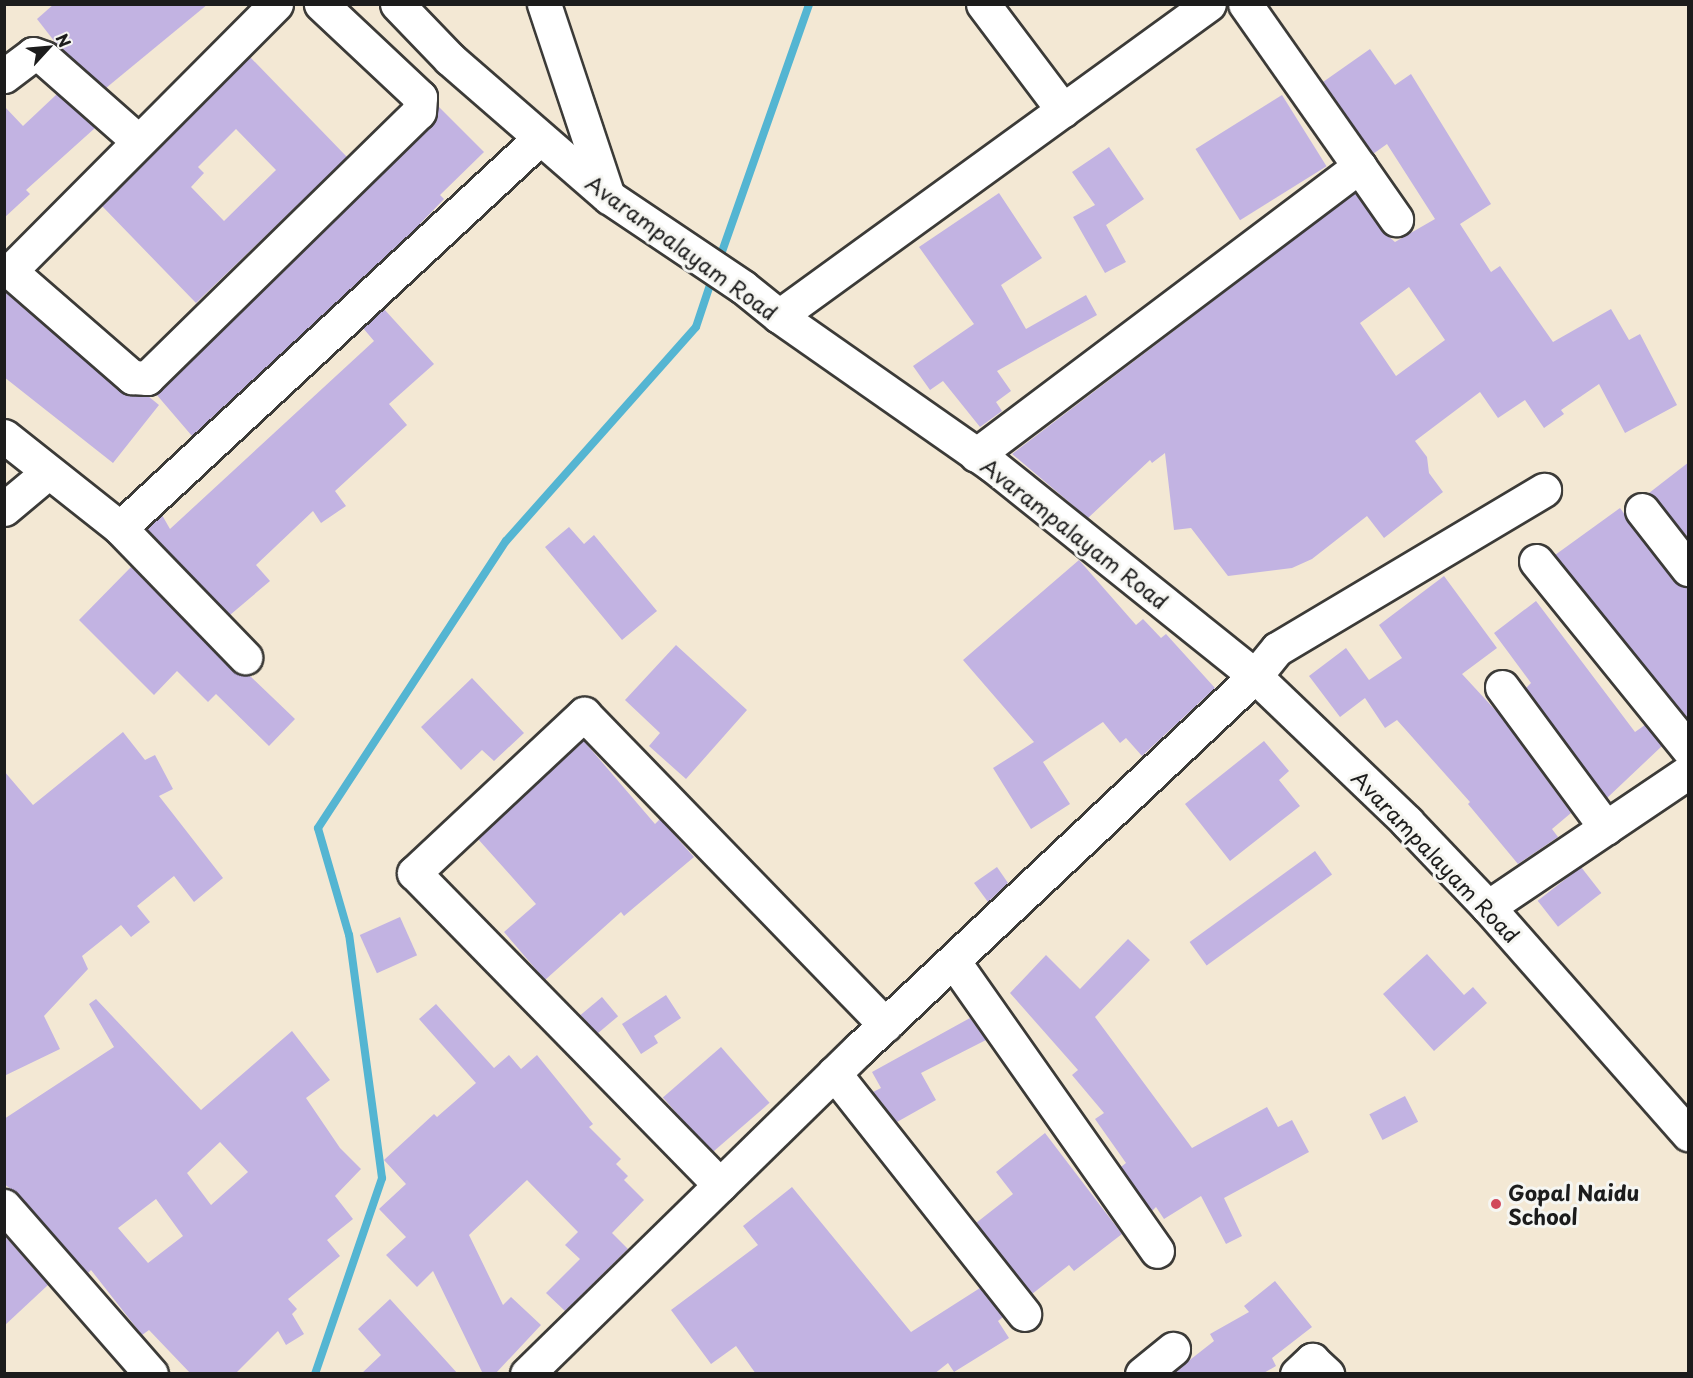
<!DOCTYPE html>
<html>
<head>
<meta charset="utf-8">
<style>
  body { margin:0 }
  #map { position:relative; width:1693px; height:1378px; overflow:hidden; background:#f3e8d4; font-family:"Playpen Sans",sans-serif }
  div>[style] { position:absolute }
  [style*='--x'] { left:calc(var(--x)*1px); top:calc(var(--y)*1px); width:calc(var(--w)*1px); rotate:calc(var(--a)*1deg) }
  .stream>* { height:8px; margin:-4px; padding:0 4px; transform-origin:4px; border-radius:4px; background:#54b5d2 }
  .building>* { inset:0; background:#c2b3e2; transform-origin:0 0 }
  .roads { filter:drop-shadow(2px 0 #3c3b38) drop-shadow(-2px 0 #3c3b38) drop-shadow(0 2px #3c3b38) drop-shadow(0 -2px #3c3b38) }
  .minor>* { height:33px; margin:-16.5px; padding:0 16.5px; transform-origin:16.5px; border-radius:16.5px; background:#fff }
  .dots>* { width:16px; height:16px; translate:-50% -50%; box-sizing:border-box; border:3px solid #f6f6f2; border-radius:50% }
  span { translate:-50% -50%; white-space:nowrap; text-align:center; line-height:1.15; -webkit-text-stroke:6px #f6f6f2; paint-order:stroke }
  .street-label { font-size:21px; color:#1c1c1c }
  .poi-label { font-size:21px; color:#1c1c1c; font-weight:700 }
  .left { translate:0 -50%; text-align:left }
  .frame { position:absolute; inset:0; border:6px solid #1c1c1c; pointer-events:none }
  .north { position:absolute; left:18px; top:18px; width:60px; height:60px; -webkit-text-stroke:4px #f6f6f2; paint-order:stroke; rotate:64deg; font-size:16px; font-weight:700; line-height:24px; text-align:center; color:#1c1c1c }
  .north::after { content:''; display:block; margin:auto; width:21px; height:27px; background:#1c1c1c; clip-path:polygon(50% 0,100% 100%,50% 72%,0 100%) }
</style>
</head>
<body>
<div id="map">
  <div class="stream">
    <div style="--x:718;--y:263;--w:275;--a:-70.6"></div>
    <div style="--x:315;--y:1374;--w:207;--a:-71.1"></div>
    <div style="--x:382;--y:1178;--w:245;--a:-97.7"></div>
    <div style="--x:349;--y:935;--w:111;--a:-106.2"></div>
    <div style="--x:318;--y:828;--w:343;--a:-56.8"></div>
    <div style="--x:506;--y:541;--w:286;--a:-48.4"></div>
    <div style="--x:696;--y:327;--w:54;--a:-71.6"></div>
  </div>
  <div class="building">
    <div style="clip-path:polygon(54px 4px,208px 4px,106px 88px,58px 46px,37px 19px)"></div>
    <div style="clip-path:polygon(evenodd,1370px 49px,1395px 85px,1411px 74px,1491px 204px,1460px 224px,1491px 272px,1500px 266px,1553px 342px,1611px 309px,1629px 340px,1640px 334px,1677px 405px,1625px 433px,1599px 384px,1561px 410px,1564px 414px,1544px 428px,1525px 400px,1498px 418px,1480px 392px,1415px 441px,1427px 457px,1429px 473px,1443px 492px,1384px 538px,1367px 516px,1312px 559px,1292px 568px,1228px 576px,1191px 528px,1174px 530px,1165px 453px,1152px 463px,1150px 460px,1088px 518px,1012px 454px,1355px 193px,1381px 230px,1395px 242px,1435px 219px,1387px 144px,1373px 154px,1323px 82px,1370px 49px,1409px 287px,1445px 340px,1396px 376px,1360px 323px,1409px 287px)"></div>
    <div style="clip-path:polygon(evenodd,250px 57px,347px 157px,196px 303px,102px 206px,250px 57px,236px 129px,276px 170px,224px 221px,191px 187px,204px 173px,198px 167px,236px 129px)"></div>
    <div style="clip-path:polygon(57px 94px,95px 128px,26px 190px,30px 194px,4px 218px,4px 106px,23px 126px)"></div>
    <div style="left:1282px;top:95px;width:84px;height:102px;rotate:58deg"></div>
    <div style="clip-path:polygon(438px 106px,484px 152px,440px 195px,444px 199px,414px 230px,192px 436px,156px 394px,432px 125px)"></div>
    <div style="clip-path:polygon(1109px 147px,1144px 199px,1106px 225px,1126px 262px,1105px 273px,1073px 217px,1095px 205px,1072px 172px)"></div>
    <div style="clip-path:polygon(999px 193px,1042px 258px,1001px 285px,1026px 329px,1086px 295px,1097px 315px,997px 371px,1011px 391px,996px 402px,1002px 411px,980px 427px,943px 381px,930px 390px,913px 366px,974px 324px,919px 247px)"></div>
    <div style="clip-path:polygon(4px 291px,120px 391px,148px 396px,159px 405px,113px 463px,4px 377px)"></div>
    <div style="clip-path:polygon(384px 309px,434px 364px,389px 404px,407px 425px,335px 491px,346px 506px,321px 523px,313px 511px,256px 565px,270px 581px,230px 615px,147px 529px,162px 515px,170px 529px,374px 341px,363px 328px)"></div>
    <div style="clip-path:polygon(1689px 462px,1689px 539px,1649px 493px)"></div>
    <div style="clip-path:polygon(1620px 508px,1673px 581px,1689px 587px,1689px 720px,1555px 555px)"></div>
    <div style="clip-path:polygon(569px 527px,584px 544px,594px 535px,657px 611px,622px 640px,545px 547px)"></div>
    <div style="clip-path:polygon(1079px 560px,1136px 625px,1143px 619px,1161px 638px,1166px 634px,1215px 688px,1142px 756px,1126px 738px,1120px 743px,1103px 722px,1043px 762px,1070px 804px,1031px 829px,993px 768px,1034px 742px,963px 660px)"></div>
    <div style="clip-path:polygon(131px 567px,232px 670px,249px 675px,295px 719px,269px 746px,216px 694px,208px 702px,177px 671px,154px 695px,79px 620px)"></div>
    <div style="clip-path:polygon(1444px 576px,1497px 648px,1462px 674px,1498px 713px,1571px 813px,1552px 829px,1558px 837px,1518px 864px,1468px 804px,1470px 802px,1397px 720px,1385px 728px,1365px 698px,1340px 717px,1309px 676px,1346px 648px,1369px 680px,1402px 658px,1379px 625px)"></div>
    <div style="clip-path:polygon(1536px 601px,1635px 732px,1645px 725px,1662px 746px,1607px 798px,1526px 688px,1531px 683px,1494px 633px)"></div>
    <div style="clip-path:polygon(676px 645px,747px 710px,686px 779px,649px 746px,660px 733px,625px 700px)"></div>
    <div style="clip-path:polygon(472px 678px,524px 733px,494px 761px,482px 750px,461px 770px,421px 727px)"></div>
    <div style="clip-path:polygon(123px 732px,145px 760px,155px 755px,173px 789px,159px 796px,223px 878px,194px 902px,174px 876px,137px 906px,150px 922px,131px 937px,121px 925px,82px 956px,88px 969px,44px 1016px,60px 1049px,4px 1076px,4px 771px,33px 805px)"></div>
    <div style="clip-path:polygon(583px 740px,655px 824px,660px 819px,694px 857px,624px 916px,621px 912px,545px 980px,504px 932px,536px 904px,478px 839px)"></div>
    <div style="clip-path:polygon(1264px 741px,1289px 771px,1279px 780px,1300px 806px,1230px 861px,1185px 804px)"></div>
    <div style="left:1315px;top:851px;width:29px;height:155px;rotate:54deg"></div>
    <div style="clip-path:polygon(997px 867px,1008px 883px,988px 902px,974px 883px)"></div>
    <div style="left:1581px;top:867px;width:33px;height:55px;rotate:52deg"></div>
    <div style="left:400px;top:917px;width:42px;height:44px;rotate:66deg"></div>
    <div style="clip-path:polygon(1128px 939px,1150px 960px,1095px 1017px,1192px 1148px,1267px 1107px,1278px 1127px,1292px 1120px,1309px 1152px,1224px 1198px,1242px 1236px,1226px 1244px,1201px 1196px,1164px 1219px,1156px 1207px,1152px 1211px,1121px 1167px,1126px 1163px,1095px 1119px,1104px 1113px,1072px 1075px,1078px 1070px,1010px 993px,1046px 955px,1080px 989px)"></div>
    <div style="clip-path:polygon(1427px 954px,1464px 995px,1473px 987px,1487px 1003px,1434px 1051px,1383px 994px)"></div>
    <div style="clip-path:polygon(666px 995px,681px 1018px,654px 1036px,658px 1043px,641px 1054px,622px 1024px)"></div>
    <div style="left:602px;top:997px;width:25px;height:28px;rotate:50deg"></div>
    <div style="clip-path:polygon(evenodd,96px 999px,201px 1110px,292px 1031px,330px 1080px,306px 1098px,340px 1148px,361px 1169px,335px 1196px,353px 1219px,327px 1240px,340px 1256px,288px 1299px,297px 1309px,292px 1314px,304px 1334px,286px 1345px,278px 1331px,235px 1374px,191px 1374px,149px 1330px,142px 1335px,91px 1270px,88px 1273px,18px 1194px,4px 1184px,4px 1119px,114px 1047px,89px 1004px,96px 999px,220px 1142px,248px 1172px,211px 1205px,187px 1173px,220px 1142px,96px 999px,156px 1199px,183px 1236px,148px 1263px,118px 1228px,156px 1199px)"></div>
    <div style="clip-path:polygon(436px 1004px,494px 1068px,509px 1055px,521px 1069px,537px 1055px,593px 1124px,589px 1127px,621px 1159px,616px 1164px,628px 1176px,624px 1180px,644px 1200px,612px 1233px,628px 1249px,565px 1311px,546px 1293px,580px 1259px,565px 1245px,578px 1232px,527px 1180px,469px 1235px,503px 1305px,511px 1297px,541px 1325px,495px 1374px,483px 1374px,433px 1271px,417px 1287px,386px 1255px,406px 1237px,379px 1209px,406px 1184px,384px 1160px,434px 1114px,437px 1117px,476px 1083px,419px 1019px)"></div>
    <div style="clip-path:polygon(970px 1018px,986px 1040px,921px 1073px,936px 1100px,897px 1122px,873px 1092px,881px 1088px,872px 1072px)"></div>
    <div style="left:721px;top:1047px;width:74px;height:77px;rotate:49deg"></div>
    <div style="left:1405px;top:1096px;width:29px;height:40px;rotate:63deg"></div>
    <div style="clip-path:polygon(1045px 1133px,1122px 1234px,1074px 1271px,1069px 1265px,1032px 1294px,976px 1223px,1013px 1194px,996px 1172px)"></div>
    <div style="clip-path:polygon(792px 1187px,911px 1332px,980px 1288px,1003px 1317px,998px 1321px,1009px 1338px,954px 1372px,948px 1363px,934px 1374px,756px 1374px,736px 1346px,711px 1364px,671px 1310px,758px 1245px,743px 1226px)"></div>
    <div style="clip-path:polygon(4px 1235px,48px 1285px,4px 1326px)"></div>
    <div style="clip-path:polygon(1275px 1281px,1312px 1327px,1272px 1358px,1276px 1366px,1262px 1374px,1172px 1374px,1214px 1341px,1210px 1334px,1249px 1312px,1244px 1306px)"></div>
    <div style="clip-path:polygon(390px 1299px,458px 1374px,361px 1374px,381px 1355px,358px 1329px)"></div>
  </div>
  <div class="roads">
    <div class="minor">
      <div style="--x:276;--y:4;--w:377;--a:134.9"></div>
      <div style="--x:10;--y:271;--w:162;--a:41"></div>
      <div style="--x:132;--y:377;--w:15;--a:4"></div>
      <div style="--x:147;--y:378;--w:380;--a:-44.4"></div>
      <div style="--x:419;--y:112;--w:15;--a:-86"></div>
      <div style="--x:420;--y:97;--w:136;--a:-136.8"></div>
      <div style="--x:397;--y:4;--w:76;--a:46.1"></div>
      <div style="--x:450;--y:59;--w:211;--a:41"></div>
      <div style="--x:609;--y:197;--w:161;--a:33.9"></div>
      <div style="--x:743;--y:287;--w:46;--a:38.9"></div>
      <div style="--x:779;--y:316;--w:260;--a:35"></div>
      <div style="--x:992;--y:465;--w:337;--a:38.7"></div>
      <div style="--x:1255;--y:676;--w:211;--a:43.8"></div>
      <div style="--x:1407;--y:822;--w:117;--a:46.4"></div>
      <div style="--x:1488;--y:907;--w:303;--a:48.6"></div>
      <div style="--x:544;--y:4;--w:202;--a:71.6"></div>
      <div style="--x:983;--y:4;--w:133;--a:53"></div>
      <div style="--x:4;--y:76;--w:36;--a:-37"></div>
      <div style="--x:33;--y:54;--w:12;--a:20"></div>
      <div style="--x:44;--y:58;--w:125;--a:41.4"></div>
      <div style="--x:1359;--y:166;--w:65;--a:55.1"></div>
      <div style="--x:779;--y:316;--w:531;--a:-35.96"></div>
      <div style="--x:4;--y:436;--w:148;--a:38.4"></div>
      <div style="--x:120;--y:528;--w:573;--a:-42.88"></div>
      <div style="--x:976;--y:455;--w:480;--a:-37"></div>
      <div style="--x:1359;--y:166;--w:198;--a:-125.1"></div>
      <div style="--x:4;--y:509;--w:56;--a:-39.9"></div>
      <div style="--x:1642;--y:510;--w:75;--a:52.1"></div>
      <div style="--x:120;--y:528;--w:180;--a:45.9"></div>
      <div style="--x:1536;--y:561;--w:242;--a:51"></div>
      <div style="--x:1502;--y:687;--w:175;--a:53.6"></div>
      <div style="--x:1488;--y:907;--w:241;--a:-34"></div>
      <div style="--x:954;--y:962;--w:353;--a:54.9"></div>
      <div style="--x:834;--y:1073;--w:307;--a:51.7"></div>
      <div style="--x:720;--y:1185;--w:437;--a:-134.4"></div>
      <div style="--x:414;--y:873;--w:233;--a:-43.1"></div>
      <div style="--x:584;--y:714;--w:433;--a:45.9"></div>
      <div style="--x:4;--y:1206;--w:223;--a:48.8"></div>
      <div style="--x:527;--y:1374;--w:465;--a:-44.4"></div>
      <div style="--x:859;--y:1049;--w:544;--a:-43.29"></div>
      <div style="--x:1255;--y:676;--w:35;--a:-51"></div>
      <div style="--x:1277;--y:649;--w:311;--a:-30.8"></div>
      <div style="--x:1142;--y:1374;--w:40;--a:-39"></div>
      <div style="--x:1297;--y:1374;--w:21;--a:-43"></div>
      <div style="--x:1312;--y:1360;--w:21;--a:43"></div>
    </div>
  </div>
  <div class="dots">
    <div style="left:1496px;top:1204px;background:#d1495b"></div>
  </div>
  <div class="street-label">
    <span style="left:682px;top:247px;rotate:36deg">Avarampalayam Road</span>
    <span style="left:1075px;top:533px;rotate:38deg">Avarampalayam Road</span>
    <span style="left:1436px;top:856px;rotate:46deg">Avarampalayam Road</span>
  </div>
  <div class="poi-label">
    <span class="left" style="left:1508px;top:1204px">Gopal Naidu<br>School</span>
  </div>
  <div class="frame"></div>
  <div class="north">N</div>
</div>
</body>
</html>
